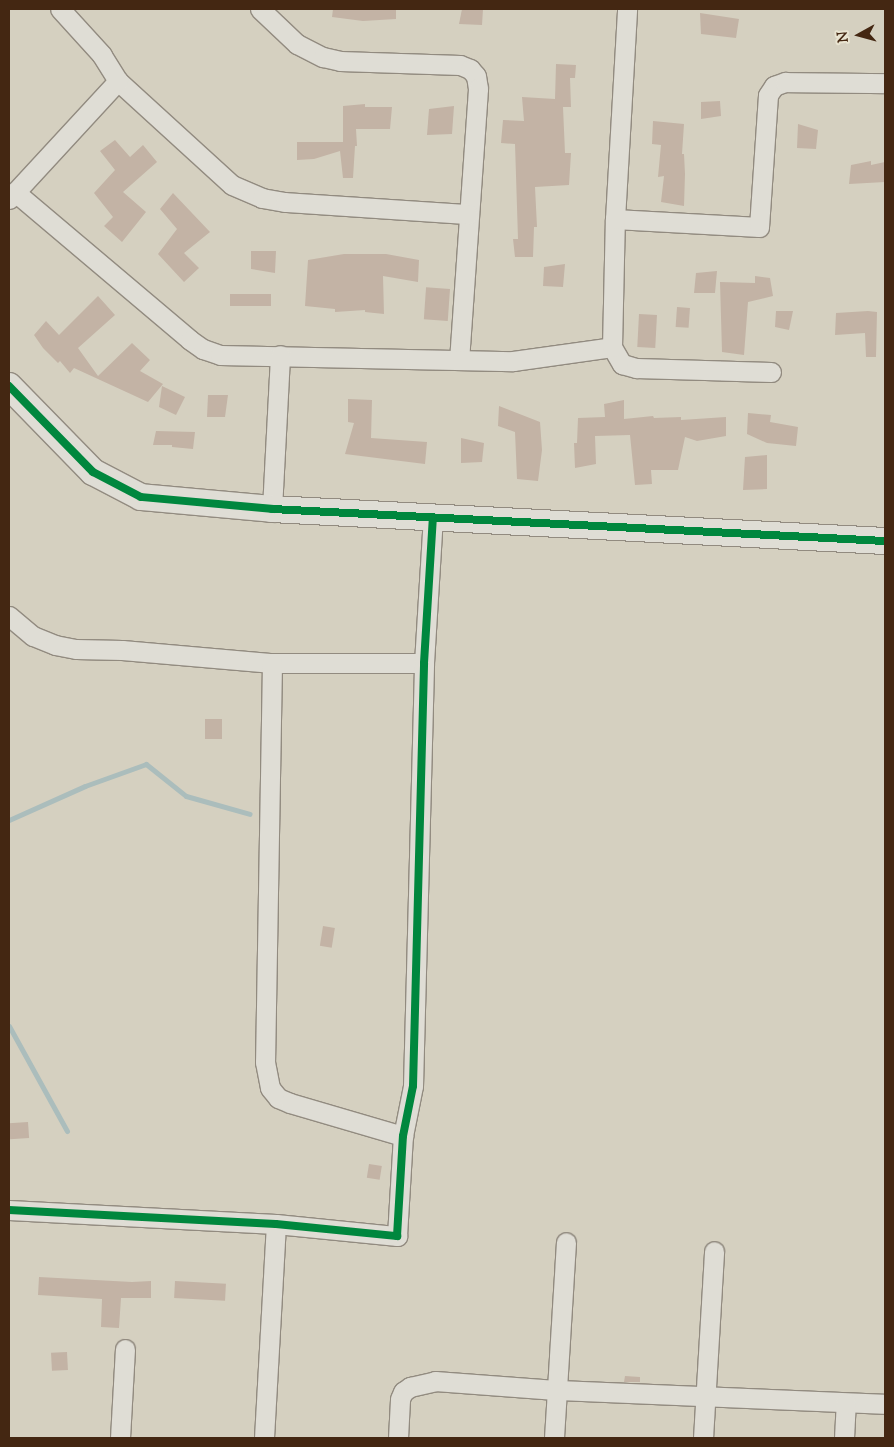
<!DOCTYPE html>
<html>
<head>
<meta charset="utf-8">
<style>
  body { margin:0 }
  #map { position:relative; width:894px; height:1447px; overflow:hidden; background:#d5d0c0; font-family:"Sorts Mill Goudy",serif }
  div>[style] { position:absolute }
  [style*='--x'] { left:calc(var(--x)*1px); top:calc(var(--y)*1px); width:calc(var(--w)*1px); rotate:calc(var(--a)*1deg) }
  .stream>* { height:5px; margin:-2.5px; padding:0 2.5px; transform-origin:2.5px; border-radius:2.5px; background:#abbdbc }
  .building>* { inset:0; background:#c3b3a5; transform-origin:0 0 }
  .roads { filter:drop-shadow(1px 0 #928b80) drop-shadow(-1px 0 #928b80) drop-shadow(0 1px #928b80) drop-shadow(0 -1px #928b80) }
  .street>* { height:19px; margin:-9.5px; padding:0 9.5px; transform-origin:9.5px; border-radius:9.5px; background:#dfddd5 }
  .secondary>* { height:26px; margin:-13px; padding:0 13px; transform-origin:13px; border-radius:13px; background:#dfddd5 }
  .cycleway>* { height:8px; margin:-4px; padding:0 4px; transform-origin:4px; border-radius:4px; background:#00873e }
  span { translate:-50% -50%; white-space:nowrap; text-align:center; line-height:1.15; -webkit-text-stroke:4px #e9e4d1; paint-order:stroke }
  .frame { position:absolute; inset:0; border:10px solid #442712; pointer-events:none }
  .north { position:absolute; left:834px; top:10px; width:50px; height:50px; -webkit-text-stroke:4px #e9e4d1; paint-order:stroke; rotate:263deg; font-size:14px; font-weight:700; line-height:20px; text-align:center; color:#442712 }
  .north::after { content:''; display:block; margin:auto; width:18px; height:22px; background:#442712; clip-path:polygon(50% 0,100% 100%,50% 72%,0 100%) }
</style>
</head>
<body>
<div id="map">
  <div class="stream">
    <div style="--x:9;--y:820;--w:83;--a:-24.1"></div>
    <div style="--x:85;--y:786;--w:65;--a:-19.8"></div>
    <div style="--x:146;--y:764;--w:51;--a:38.7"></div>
    <div style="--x:186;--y:796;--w:66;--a:15.7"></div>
    <div style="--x:9;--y:1026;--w:120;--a:61.1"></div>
  </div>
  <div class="building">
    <div style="clip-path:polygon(333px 9px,396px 9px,396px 19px,363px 21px,332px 17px)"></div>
    <div style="clip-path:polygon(462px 9px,483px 9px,482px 25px,459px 24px)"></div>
    <div style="clip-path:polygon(700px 13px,739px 19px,736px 38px,701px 34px)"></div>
    <div style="clip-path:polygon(556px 64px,576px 65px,575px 78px,570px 78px,571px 107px,563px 107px,565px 153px,571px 153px,569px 185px,535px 187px,537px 227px,534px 227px,533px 257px,515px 257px,513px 239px,518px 239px,515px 144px,501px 143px,503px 120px,524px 121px,522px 97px,555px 99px)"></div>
    <div style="clip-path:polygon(720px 101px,721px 116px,701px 119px,701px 102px)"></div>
    <div style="clip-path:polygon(365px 104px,365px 107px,392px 107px,390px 129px,356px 129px,357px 146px,355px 146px,353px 178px,343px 178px,340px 151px,314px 159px,297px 160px,297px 142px,343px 142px,343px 106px)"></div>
    <div style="clip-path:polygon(454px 106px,452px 134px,427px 135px,429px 109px)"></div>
    <div style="clip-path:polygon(653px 121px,684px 124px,682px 154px,684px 154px,685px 174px,684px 206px,661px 202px,664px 176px,658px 177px,661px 145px,652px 144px)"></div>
    <div style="clip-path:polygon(798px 124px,818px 130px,816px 149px,797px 148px)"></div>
    <div style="clip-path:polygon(115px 140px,130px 157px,143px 145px,157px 162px,123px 192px,146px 212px,122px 242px,104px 226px,113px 217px,94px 193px,115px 170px,100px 151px)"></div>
    <div style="clip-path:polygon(871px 161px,871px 165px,885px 162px,885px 182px,849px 184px,851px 165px)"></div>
    <div style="clip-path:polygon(173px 193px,210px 232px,184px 253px,199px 268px,184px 282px,158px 254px,177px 229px,160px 209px)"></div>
    <div style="clip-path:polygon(251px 251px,276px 251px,275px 273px,251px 269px)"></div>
    <div style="clip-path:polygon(344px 254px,386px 254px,419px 260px,418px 282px,383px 276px,384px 314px,365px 312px,365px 310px,335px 312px,335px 309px,305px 306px,308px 260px)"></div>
    <div style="clip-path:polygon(565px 264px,563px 287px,543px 286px,544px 267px)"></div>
    <div style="clip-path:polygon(717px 271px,715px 293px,694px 293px,696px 273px)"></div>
    <div style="clip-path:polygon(755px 276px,770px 278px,773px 296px,748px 302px,744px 355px,722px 352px,720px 282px,755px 283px)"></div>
    <div style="left:450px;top:289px;width:32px;height:24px;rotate:94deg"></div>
    <div style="left:230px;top:294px;width:41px;height:12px"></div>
    <div style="clip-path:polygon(98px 296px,115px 315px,78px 348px,98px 376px,132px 343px,150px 360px,140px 371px,163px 384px,148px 402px,74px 368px,70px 373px,60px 361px,58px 363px,43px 348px,34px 335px,46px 321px,59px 335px)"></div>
    <div style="left:677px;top:307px;width:13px;height:20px;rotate:4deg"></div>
    <div style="clip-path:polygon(776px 311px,793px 311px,789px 330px,775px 327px)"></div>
    <div style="clip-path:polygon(868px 311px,877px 312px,876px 357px,866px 357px,865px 333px,835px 335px,836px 313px)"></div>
    <div style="left:639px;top:314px;width:18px;height:33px;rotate:3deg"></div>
    <div style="clip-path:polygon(162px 386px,185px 397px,176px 415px,159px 407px)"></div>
    <div style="clip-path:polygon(208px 395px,228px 395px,225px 417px,207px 417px)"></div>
    <div style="clip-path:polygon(348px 399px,372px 400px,371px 438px,427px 442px,425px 464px,345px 454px,354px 423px,348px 422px)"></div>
    <div style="clip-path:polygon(624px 400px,624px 419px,653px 416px,654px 418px,681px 417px,681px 420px,726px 417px,726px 436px,697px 441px,685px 437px,678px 470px,651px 470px,652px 484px,635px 485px,630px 435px,595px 436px,596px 464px,575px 468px,574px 443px,577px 443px,578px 418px,605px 417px,604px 404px)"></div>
    <div style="clip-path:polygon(499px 406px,540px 422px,542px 450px,538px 481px,517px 479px,515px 432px,498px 426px)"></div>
    <div style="clip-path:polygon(748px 413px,771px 415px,770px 422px,798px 427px,796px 446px,767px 443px,747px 434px)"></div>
    <div style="clip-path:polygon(156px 431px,195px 432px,193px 449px,172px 447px,172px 445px,153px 445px)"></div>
    <div style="clip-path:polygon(461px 438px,484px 443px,482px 462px,461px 463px)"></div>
    <div style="clip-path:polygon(767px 455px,767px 489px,743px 490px,745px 457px)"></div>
    <div style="left:205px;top:719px;width:17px;height:20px"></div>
    <div style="left:323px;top:926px;width:12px;height:20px;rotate:9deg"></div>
    <div style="left:28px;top:1122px;width:16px;height:19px;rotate:86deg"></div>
    <div style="left:369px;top:1164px;width:13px;height:14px;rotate:9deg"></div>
    <div style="clip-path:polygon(39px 1277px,132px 1282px,151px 1281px,151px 1298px,121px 1298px,119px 1328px,101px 1327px,102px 1299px,38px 1295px)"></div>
    <div style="left:175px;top:1281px;width:51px;height:17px;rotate:3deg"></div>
    <div style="left:67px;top:1352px;width:18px;height:16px;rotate:87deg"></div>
    <div style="clip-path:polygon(625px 1376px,640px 1377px,640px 1382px,624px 1382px)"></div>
  </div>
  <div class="roads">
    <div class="street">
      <div style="--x:260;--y:9;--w:51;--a:43.4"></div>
      <div style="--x:297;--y:44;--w:29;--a:27"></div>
      <div style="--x:323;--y:57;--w:17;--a:13"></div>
      <div style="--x:340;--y:61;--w:120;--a:1.9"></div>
      <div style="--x:460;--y:65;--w:11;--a:22"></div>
      <div style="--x:470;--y:69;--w:9;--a:49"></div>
      <div style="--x:476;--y:76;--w:13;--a:81"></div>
      <div style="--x:478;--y:89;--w:271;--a:94"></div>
      <div style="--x:118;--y:81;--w:154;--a:42.4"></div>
      <div style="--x:232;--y:185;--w:33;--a:23"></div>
      <div style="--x:262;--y:198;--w:23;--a:10"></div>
      <div style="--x:285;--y:202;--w:183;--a:3.8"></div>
      <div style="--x:15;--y:192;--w:229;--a:40.2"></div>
      <div style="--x:190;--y:340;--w:16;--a:35"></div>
      <div style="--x:203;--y:349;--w:18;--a:19"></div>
      <div style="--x:220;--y:355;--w:293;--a:1.2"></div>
      <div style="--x:513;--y:361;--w:100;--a:-8"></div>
      <div style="--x:612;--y:347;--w:20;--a:60"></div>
      <div style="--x:622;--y:364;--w:15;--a:16"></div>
      <div style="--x:636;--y:368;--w:135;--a:1.7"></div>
      <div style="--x:9;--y:199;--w:161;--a:-47.3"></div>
      <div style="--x:118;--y:81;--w:31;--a:-122"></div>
      <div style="--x:102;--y:55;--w:62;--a:-132.4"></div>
      <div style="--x:615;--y:219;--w:144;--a:3.2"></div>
      <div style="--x:759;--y:227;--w:132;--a:-86.1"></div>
      <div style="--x:768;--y:95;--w:11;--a:-56"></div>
      <div style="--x:774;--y:86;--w:12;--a:-20"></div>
      <div style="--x:785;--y:82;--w:98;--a:0.6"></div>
      <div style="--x:612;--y:347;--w:128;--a:-88.7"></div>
      <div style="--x:615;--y:219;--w:210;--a:-86.7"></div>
      <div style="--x:272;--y:509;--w:154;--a:-87"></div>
      <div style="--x:9;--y:616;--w:31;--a:40"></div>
      <div style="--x:33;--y:636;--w:24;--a:22"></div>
      <div style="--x:55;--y:645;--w:21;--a:11"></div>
      <div style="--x:76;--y:649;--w:46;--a:1.2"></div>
      <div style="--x:122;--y:650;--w:151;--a:5"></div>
      <div style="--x:272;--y:663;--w:152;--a:0"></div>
      <div style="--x:272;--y:663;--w:399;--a:91"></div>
      <div style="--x:265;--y:1062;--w:26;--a:79"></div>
      <div style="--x:270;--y:1088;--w:13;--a:51"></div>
      <div style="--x:278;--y:1098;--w:13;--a:23"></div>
      <div style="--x:290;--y:1103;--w:118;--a:16.3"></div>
      <div style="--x:9;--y:1210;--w:267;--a:3"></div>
      <div style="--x:276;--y:1224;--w:122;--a:5.7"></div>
      <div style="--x:397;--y:1236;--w:100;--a:-86.6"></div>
      <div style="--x:403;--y:1136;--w:51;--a:-78.7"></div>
      <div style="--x:413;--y:1086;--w:423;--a:-88.5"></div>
      <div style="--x:424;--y:663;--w:146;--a:-86.5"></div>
      <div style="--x:120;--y:1438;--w:89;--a:-86.8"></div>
      <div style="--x:264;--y:1438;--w:214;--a:-86.8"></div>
      <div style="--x:398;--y:1438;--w:39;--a:-87"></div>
      <div style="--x:400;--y:1399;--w:8;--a:-67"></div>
      <div style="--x:403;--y:1392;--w:9;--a:-36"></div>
      <div style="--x:410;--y:1387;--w:26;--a:-13"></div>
      <div style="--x:435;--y:1381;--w:121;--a:4.3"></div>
      <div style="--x:556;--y:1390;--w:329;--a:2.4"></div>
      <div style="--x:554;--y:1438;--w:196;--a:-86.5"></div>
      <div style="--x:703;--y:1438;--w:187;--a:-86.6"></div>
      <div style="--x:844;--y:1438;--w:35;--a:-87"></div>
    </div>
    <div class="secondary">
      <div style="--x:9;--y:386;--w:120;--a:45.7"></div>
      <div style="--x:93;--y:472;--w:54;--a:27.5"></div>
      <div style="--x:141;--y:497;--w:132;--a:5.2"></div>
      <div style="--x:272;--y:509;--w:614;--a:2.99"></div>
    </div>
  </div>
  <div class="cycleway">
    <div style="--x:9;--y:386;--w:120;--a:45.7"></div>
    <div style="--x:93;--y:472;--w:54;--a:27.5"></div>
    <div style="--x:141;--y:497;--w:132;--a:5.2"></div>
    <div style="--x:272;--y:509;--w:614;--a:2.99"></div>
    <div style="--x:9;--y:1210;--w:267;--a:3"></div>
    <div style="--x:276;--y:1224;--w:122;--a:5.7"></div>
    <div style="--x:397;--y:1236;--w:100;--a:-86.6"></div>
    <div style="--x:403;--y:1136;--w:51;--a:-78.7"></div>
    <div style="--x:413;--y:1086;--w:423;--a:-88.5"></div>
    <div style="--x:424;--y:663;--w:146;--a:-86.5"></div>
  </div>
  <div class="frame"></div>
  <div class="north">N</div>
</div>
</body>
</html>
